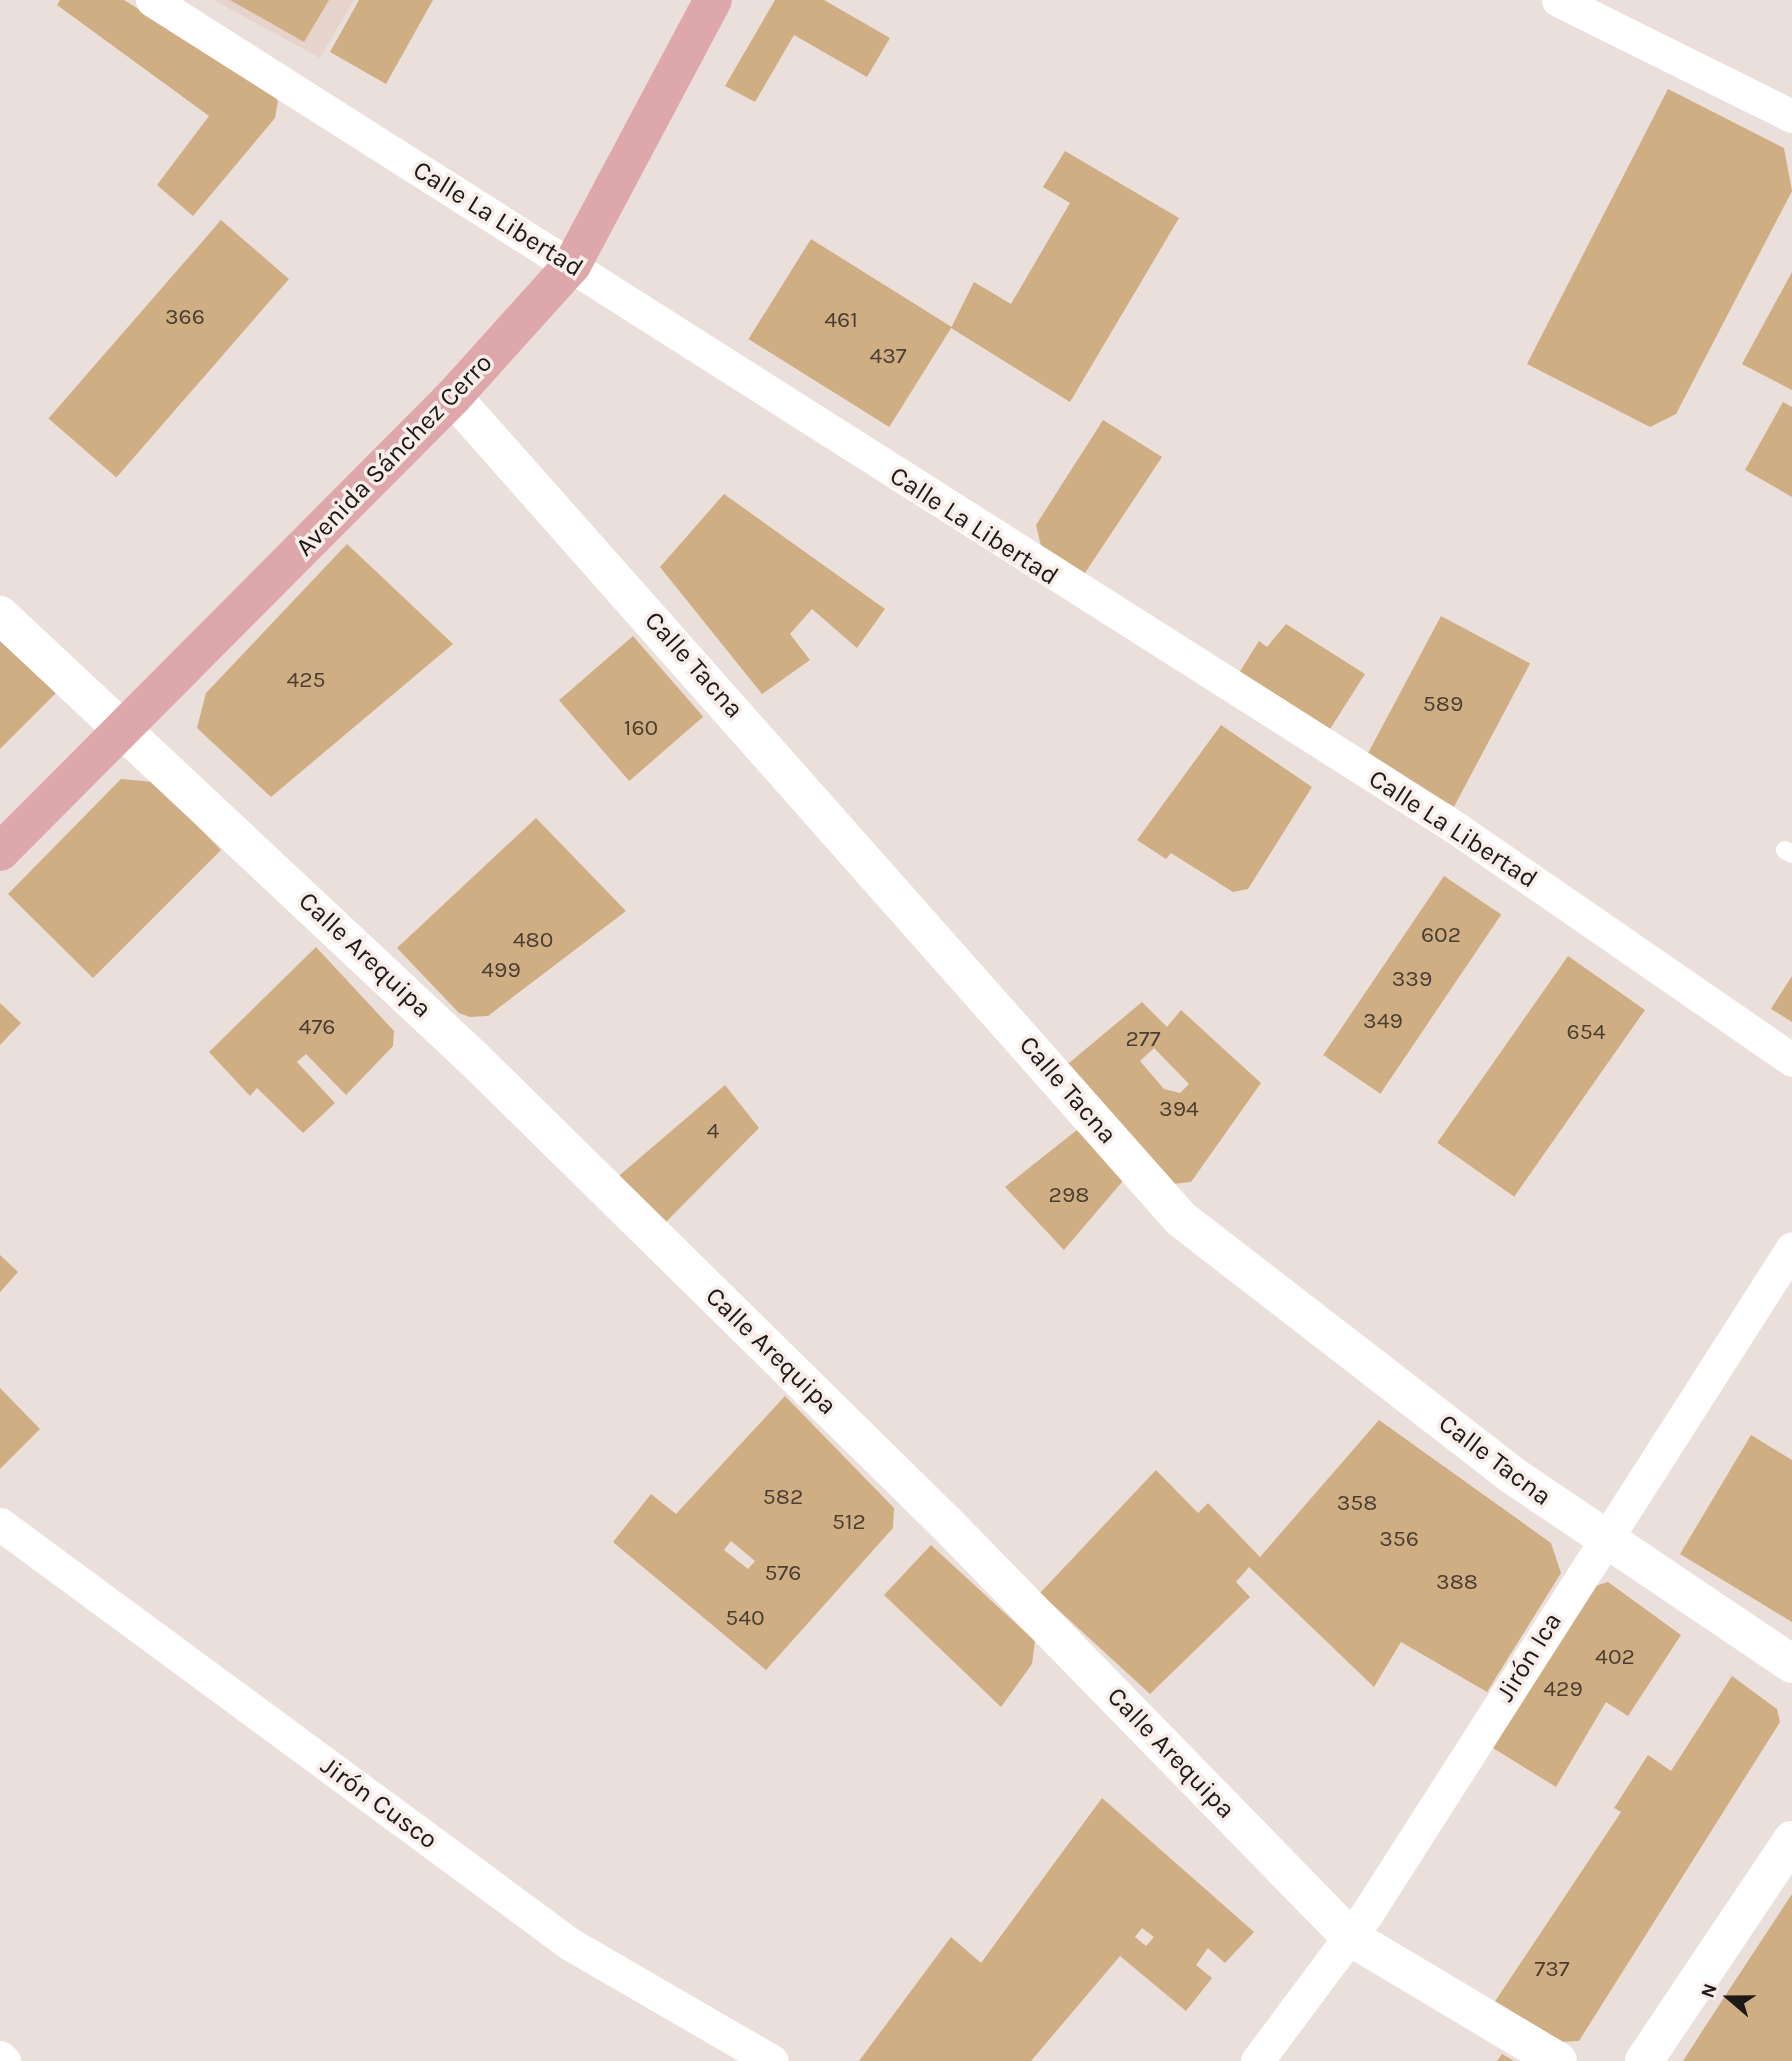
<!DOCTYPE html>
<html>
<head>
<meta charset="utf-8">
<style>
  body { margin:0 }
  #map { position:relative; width:1792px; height:2061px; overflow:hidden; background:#ebdfdb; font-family:Karla,sans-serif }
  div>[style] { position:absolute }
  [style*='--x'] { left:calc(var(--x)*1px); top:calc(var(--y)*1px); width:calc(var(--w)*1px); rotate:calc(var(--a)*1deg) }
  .built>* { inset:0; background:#e6d3cb }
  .building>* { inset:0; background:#d0ae83; transform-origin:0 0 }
  .lane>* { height:18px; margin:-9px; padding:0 9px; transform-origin:9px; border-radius:9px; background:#fff }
  .street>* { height:33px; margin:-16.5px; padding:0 16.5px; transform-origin:16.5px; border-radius:16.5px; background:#fff }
  .secondary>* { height:38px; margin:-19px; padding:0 19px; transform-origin:19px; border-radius:19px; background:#fff }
  .primary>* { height:38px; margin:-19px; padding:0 19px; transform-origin:19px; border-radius:19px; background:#dda7ab }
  span { translate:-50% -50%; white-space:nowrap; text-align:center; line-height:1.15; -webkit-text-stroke:7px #f8ede8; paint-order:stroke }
  .number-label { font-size:23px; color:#4a3e33 }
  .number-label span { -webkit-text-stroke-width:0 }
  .street-label { font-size:26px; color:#1d1918 }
  .north { position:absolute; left:1694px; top:1963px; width:70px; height:70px; -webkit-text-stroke:5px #f8ede8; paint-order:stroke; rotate:290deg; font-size:19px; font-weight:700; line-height:28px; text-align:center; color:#1d1918 }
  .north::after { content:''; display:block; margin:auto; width:24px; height:32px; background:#1d1918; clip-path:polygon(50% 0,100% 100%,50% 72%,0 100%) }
</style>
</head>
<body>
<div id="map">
  <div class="built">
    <div style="clip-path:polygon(214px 0,354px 0,320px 58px)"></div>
  </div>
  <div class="building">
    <div style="clip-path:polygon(60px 0,124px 0,266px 87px,278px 101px,275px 118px,193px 216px,157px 185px,209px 116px,57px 5px)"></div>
    <div style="clip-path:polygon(230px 0,329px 0,304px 42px)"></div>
    <div style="clip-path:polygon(359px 0,433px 0,386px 84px,330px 52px)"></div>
    <div style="clip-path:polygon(775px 0,824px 0,890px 38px,867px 77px,794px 35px,755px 102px,725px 86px)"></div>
    <div style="clip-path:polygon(1668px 89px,1784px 148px,1792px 191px,1676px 414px,1650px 427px,1527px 364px)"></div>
    <div style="clip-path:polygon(1065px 151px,1179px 218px,1070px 402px,951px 328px,974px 282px,1011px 304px,1070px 203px,1043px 187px)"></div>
    <div style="left:221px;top:220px;width:90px;height:263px;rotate:41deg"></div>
    <div style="left:811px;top:239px;width:166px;height:118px;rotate:32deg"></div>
    <div style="clip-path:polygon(1792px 272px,1792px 390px,1742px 364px)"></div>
    <div style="clip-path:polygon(1783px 402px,1792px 407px,1792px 497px,1745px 470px)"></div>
    <div style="clip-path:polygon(1103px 420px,1162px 457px,1081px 579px,1042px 550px,1036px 525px)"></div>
    <div style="clip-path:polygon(724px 494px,885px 609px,857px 648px,812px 609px,790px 634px,810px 660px,762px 694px,660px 567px)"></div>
    <div style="clip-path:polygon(347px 544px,453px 644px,271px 797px,197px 728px,206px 693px)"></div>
    <div style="left:1441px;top:616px;width:101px;height:162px;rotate:28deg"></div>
    <div style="clip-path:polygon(1286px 624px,1365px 674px,1325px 737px,1237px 676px,1259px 641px,1267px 647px)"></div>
    <div style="clip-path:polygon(0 635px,57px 692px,0 749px)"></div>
    <div style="left:633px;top:636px;width:107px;height:98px;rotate:49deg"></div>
    <div style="clip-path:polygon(1221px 725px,1312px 787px,1248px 889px,1233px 892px,1171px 853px,1166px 859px,1137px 840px)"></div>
    <div style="clip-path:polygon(121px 779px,154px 782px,221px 850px,93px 978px,8px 894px)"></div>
    <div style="clip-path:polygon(536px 818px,626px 911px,488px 1016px,470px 1017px,459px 1013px,397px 948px)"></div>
    <div style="left:1444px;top:876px;width:69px;height:216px;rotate:34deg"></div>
    <div style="clip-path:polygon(316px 947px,394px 1031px,393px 1046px,346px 1095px,306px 1054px,297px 1062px,335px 1103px,303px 1133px,257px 1088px,250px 1096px,209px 1052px)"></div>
    <div style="left:1568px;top:956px;width:94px;height:228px;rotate:35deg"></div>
    <div style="clip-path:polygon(1792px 976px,1792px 1022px,1771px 1009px)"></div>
    <div style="clip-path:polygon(evenodd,1142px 1002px,1167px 1027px,1181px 1010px,1261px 1083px,1191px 1182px,1172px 1184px,1063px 1068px,1142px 1002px,1154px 1048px,1189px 1084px,1180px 1093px,1164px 1089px,1140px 1061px,1154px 1048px)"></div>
    <div style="clip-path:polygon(0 1003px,21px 1023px,0 1045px)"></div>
    <div style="clip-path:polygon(725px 1085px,759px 1128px,661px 1227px,614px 1180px)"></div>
    <div style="clip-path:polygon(1082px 1126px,1127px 1176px,1064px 1250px,1005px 1187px)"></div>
    <div style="clip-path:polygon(0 1255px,18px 1272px,0 1292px)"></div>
    <div style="clip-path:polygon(0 1388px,40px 1429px,0 1469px)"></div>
    <div style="clip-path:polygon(evenodd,785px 1396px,894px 1508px,893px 1528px,766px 1670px,613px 1542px,651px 1494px,676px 1514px,785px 1396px,731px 1541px,755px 1561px,748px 1569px,724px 1550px,731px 1541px)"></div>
    <div style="clip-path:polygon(1379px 1420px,1551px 1543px,1561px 1573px,1487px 1692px,1401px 1642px,1374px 1687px,1249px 1567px,1236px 1582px,1250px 1597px,1150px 1694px,1040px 1593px,1156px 1470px,1198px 1513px,1208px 1503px,1260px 1557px)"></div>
    <div style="clip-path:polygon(1751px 1435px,1792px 1460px,1792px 1622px,1680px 1554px)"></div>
    <div style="clip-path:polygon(931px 1545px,1035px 1641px,1032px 1664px,1001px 1707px,884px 1595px)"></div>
    <div style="clip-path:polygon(1608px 1582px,1681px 1635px,1628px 1716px,1606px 1702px,1556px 1787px,1493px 1748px,1592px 1587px)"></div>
    <div style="clip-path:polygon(1732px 1676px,1777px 1709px,1780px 1722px,1579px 2041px,1558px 2042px,1494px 2003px,1621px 1812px,1614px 1808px,1648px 1755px,1671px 1771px)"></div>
    <div style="clip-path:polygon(evenodd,1102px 1798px,1254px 1932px,1225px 1963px,1208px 1948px,1196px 1965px,1212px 1978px,1186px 2011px,1120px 1956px,1031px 2061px,859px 2061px,951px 1937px,981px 1963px,1102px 1798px,1142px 1928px,1154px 1937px,1146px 1946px,1135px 1937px,1142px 1928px)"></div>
    <div style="clip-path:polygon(1792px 1894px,1792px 2061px,1683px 2061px,1723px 1999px)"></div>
    <div style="clip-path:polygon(1502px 2054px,1514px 2061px,1497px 2061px)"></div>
  </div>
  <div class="lane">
    <div style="--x:1785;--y:850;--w:8;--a:30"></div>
  </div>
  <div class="street">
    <div style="--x:152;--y:0;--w:1545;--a:32.41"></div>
    <div style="--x:1456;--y:828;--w:408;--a:34.6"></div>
    <div style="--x:1558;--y:0;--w:261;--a:26.4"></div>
    <div style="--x:0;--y:1524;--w:708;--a:36.38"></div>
    <div style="--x:570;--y:1944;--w:233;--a:30.1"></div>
    <div style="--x:0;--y:2057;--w:6;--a:45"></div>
    <div style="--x:1257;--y:2061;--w:182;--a:-53.3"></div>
    <div style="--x:1366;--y:1915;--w:791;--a:-57.43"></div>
  </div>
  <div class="secondary">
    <div style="--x:453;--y:397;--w:1098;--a:48.47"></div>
    <div style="--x:1181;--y:1219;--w:418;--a:37.7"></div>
    <div style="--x:1512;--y:1475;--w:338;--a:34"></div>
    <div style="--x:0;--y:615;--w:651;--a:43.13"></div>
    <div style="--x:475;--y:1060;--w:660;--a:44.51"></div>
    <div style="--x:946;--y:1523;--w:578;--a:45.7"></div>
    <div style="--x:1350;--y:1937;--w:242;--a:30.8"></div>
    <div style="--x:1644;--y:2061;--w:266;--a:-56.2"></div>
  </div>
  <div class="primary">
    <div style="--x:0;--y:852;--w:642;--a:-45.13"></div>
    <div style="--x:453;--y:397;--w:178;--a:-48"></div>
    <div style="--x:572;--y:265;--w:300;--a:-62"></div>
  </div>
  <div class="number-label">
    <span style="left:185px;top:317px">366</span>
    <span style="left:841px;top:320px">461</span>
    <span style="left:888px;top:356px">437</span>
    <span style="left:306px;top:680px">425</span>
    <span style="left:1443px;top:704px">589</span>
    <span style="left:641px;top:728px">160</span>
    <span style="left:1441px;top:935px">602</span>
    <span style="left:533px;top:940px">480</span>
    <span style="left:501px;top:970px">499</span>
    <span style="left:1412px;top:979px">339</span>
    <span style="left:1383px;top:1021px">349</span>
    <span style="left:317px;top:1027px">476</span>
    <span style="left:1586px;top:1032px">654</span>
    <span style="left:1143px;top:1039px">277</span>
    <span style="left:1179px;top:1109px">394</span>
    <span style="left:713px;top:1131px">4</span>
    <span style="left:1069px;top:1195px">298</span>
    <span style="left:783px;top:1497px">582</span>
    <span style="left:1357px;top:1503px">358</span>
    <span style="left:849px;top:1522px">512</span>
    <span style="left:1399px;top:1539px">356</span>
    <span style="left:783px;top:1573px">576</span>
    <span style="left:1457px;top:1582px">388</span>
    <span style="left:745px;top:1618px">540</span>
    <span style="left:1615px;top:1657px">402</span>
    <span style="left:1563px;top:1689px">429</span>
    <span style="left:1552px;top:1969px">737</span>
  </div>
  <div class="street-label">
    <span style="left:498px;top:219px;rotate:32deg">Calle La Libertad</span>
    <span style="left:394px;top:455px;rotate:-46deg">Avenida Sánchez Cerro</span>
    <span style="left:974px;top:526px;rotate:33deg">Calle La Libertad</span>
    <span style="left:694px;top:665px;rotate:48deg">Calle Tacna</span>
    <span style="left:1453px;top:829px;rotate:33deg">Calle La Libertad</span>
    <span style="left:365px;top:955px;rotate:43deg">Calle Arequipa</span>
    <span style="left:1068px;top:1090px;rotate:49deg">Calle Tacna</span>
    <span style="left:771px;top:1351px;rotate:44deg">Calle Arequipa</span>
    <span style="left:1495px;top:1460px;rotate:37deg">Calle Tacna</span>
    <span style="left:1529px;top:1657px;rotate:-58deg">Jirón Ica</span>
    <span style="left:1171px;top:1753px;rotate:46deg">Calle Arequipa</span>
    <span style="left:379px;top:1803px;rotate:36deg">Jirón Cusco</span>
  </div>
  <div class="north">N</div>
</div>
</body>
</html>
